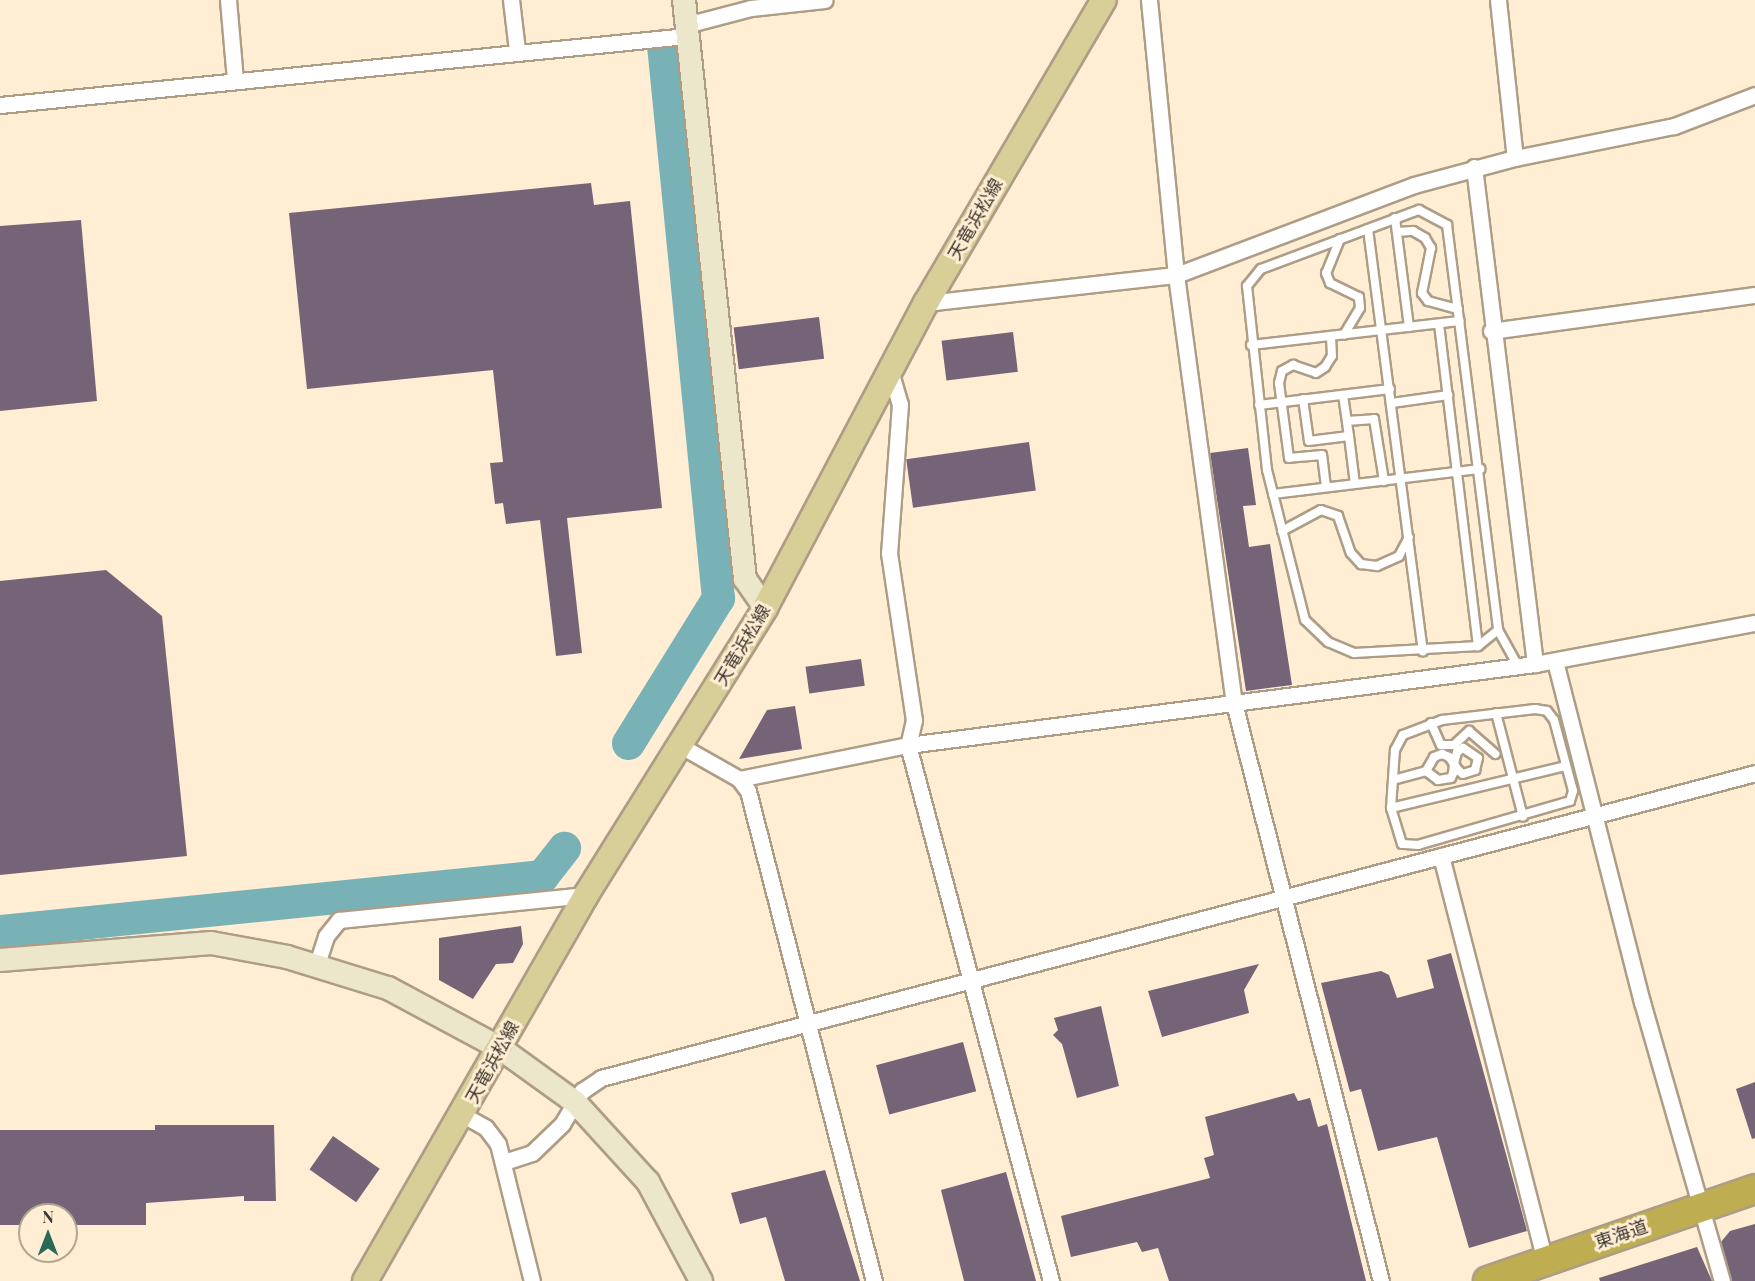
<!DOCTYPE html>
<html>
<head>
<meta charset="utf-8">
<style>
  body { margin:0 }
  #map { position:relative; width:1755px; height:1281px; overflow:hidden; background:#ffedd4; font-family:"Playfair Display","Noto Sans JP",serif }
  div>[style] { position:absolute }
  [style*='--x'] { left:calc(var(--x)*1px); top:calc(var(--y)*1px); width:calc(var(--w)*1px); rotate:calc(var(--a)*1deg) }
  .river>* { height:33px; margin:-16.5px; padding:0 16.5px; transform-origin:16.5px; border-radius:16.5px; background:#78b2b6 }
  .building>* { inset:0; background:#756378; transform-origin:0 0 }
  .roads { filter:drop-shadow(2px 0 #ad9d86) drop-shadow(-2px 0 #ad9d86) drop-shadow(0 2px #ad9d86) drop-shadow(0 -2px #ad9d86) }
  .lane>* { height:8px; margin:-4px; padding:0 4px; transform-origin:4px; border-radius:4px; background:#fff }
  .street>* { height:15px; margin:-7.5px; padding:0 7.5px; transform-origin:7.5px; border-radius:7.5px; background:#fff }
  .secondary>* { height:22px; margin:-11px; padding:0 11px; transform-origin:11px; border-radius:11px; background:#ece6cb }
  .primary>* { height:24px; margin:-12px; padding:0 12px; transform-origin:12px; border-radius:12px; background:#d8ce97 }
  .highway>* { height:28px; margin:-14px; padding:0 14px; transform-origin:14px; border-radius:14px; background:#bead51 }
  span { translate:-50% -50%; white-space:nowrap; text-align:center; line-height:1.15; -webkit-text-stroke:6px #ffedd4; paint-order:stroke }
  .street-label { font-size:18px; color:#3e382e }
  .north { position:absolute; left:18px; top:1203px; width:60px; height:60px; box-sizing:border-box; background:#ffedd4; border:2px solid #b2a592; border-radius:50%; rotate:0deg; font-size:16px; font-weight:700; line-height:24px; text-align:center; color:#3e382e }
  .north::after { content:''; display:block; margin:auto; width:21px; height:27px; background:#296957; clip-path:polygon(50% 0,100% 100%,50% 72%,0 100%) }
</style>
</head>
<body>
<div id="map">
  <div class="river">
    <div style="--x:628;--y:743;--w:171;--a:-58.2"></div>
    <div style="--x:718;--y:598;--w:556;--a:-95.68"></div>
    <div style="--x:0;--y:931;--w:545;--a:-5.79"></div>
    <div style="--x:542;--y:876;--w:36;--a:-52"></div>
  </div>
  <div class="building">
    <div style="clip-path:polygon(591px 183px,594px 205px,630px 201px,662px 508px,567px 518px,582px 653px,556px 656px,540px 520px,506px 524px,503px 503px,495px 504px,490px 463px,503px 462px,493px 370px,307px 389px,289px 213px)"></div>
    <div style="clip-path:polygon(81px 220px,97px 401px,0 411px,0 226px)"></div>
    <div style="left:819px;top:317px;width:42px;height:86px;rotate:83deg"></div>
    <div style="left:1013px;top:332px;width:40px;height:72px;rotate:83deg"></div>
    <div style="left:1029px;top:442px;width:49px;height:124px;rotate:82deg"></div>
    <div style="clip-path:polygon(1248px 448px,1256px 505px,1243px 506px,1249px 547px,1270px 544px,1292px 685px,1246px 691px,1210px 453px)"></div>
    <div style="clip-path:polygon(106px 570px,162px 616px,187px 856px,0 875px,0 581px)"></div>
    <div style="left:861px;top:659px;width:27px;height:56px;rotate:82deg"></div>
    <div style="clip-path:polygon(795px 706px,802px 749px,739px 759px,767px 710px)"></div>
    <div style="clip-path:polygon(521px 926px,523px 944px,513px 963px,496px 964px,473px 999px,439px 980px,439px 938px)"></div>
    <div style="clip-path:polygon(1451px 953px,1527px 1231px,1469px 1248px,1437px 1137px,1378px 1151px,1361px 1089px,1350px 1092px,1321px 983px,1381px 971px,1389px 975px,1397px 998px,1434px 988px,1427px 960px)"></div>
    <div style="clip-path:polygon(1259px 964px,1244px 990px,1249px 1013px,1162px 1037px,1148px 991px)"></div>
    <div style="clip-path:polygon(1101px 1006px,1119px 1086px,1077px 1098px,1062px 1044px,1053px 1035px,1058px 1030px,1054px 1018px)"></div>
    <div style="left:963px;top:1042px;width:51px;height:90px;rotate:75deg"></div>
    <div style="clip-path:polygon(1755px 1082px,1755px 1138px,1752px 1139px,1736px 1089px)"></div>
    <div style="clip-path:polygon(1294px 1093px,1298px 1101px,1310px 1098px,1318px 1127px,1327px 1124px,1366px 1281px,1169px 1281px,1158px 1248px,1142px 1252px,1137px 1242px,1071px 1257px,1061px 1216px,1210px 1178px,1204px 1158px,1214px 1155px,1205px 1117px)"></div>
    <div style="clip-path:polygon(155px 1125px,274px 1125px,276px 1201px,244px 1201px,244px 1196px,146px 1203px,146px 1225px,66px 1225px,66px 1215px,30px 1215px,30px 1225px,0 1225px,0 1130px,155px 1130px)"></div>
    <div style="left:333px;top:1136px;width:57px;height:41px;rotate:35deg"></div>
    <div style="clip-path:polygon(825px 1170px,860px 1281px,785px 1281px,766px 1217px,740px 1224px,731px 1193px)"></div>
    <div style="clip-path:polygon(1006px 1172px,1036px 1281px,964px 1281px,941px 1190px)"></div>
    <div style="clip-path:polygon(1755px 1224px,1755px 1281px,1731px 1281px,1721px 1242px,1730px 1231px)"></div>
    <div style="clip-path:polygon(1697px 1247px,1712px 1281px,1600px 1281px,1599px 1278px)"></div>
  </div>
  <div class="roads">
    <div class="lane">
      <div style="--x:1419;--y:210;--w:32;--a:28"></div>
      <div style="--x:1447;--y:225;--w:408;--a:82.8"></div>
      <div style="--x:1498;--y:630;--w:26;--a:141"></div>
      <div style="--x:1478;--y:646;--w:124;--a:176.8"></div>
      <div style="--x:1354;--y:653;--w:28;--a:-157"></div>
      <div style="--x:1328;--y:642;--w:32;--a:-136"></div>
      <div style="--x:1305;--y:620;--w:155;--a:-104.2"></div>
      <div style="--x:1267;--y:470;--w:185;--a:-96.2"></div>
      <div style="--x:1247;--y:286;--w:22;--a:-51"></div>
      <div style="--x:1261;--y:269;--w:169;--a:-20.5"></div>
      <div style="--x:1395;--y:218;--w:110;--a:82.7"></div>
      <div style="--x:1368;--y:229;--w:426;--a:82.6"></div>
      <div style="--x:1397;--y:232;--w:16;--a:-4"></div>
      <div style="--x:1413;--y:231;--w:14;--a:30"></div>
      <div style="--x:1425;--y:238;--w:12;--a:59"></div>
      <div style="--x:1431;--y:248;--w:46;--a:101.3"></div>
      <div style="--x:1422;--y:293;--w:10;--a:53"></div>
      <div style="--x:1428;--y:301;--w:31;--a:15"></div>
      <div style="--x:1340;--y:239;--w:37;--a:112"></div>
      <div style="--x:1326;--y:273;--w:11;--a:68"></div>
      <div style="--x:1330;--y:283;--w:32;--a:26"></div>
      <div style="--x:1359;--y:297;--w:11;--a:85"></div>
      <div style="--x:1360;--y:308;--w:31;--a:121"></div>
      <div style="--x:1439;--y:324;--w:324;--a:83.1"></div>
      <div style="--x:1251;--y:345;--w:210;--a:-6.6"></div>
      <div style="--x:1343;--y:395;--w:41;--a:81.7"></div>
      <div style="--x:1303;--y:399;--w:42;--a:81.9"></div>
      <div style="--x:1309;--y:441;--w:40;--a:-7.1"></div>
      <div style="--x:1349;--y:436;--w:48;--a:82.9"></div>
      <div style="--x:1392;--y:403;--w:57;--a:-8.1"></div>
      <div style="--x:1259;--y:405;--w:132;--a:-7"></div>
      <div style="--x:1347;--y:421;--w:27;--a:-4"></div>
      <div style="--x:1374;--y:419;--w:63;--a:80.8"></div>
      <div style="--x:1326;--y:487;--w:32;--a:-97"></div>
      <div style="--x:1322;--y:455;--w:33;--a:175"></div>
      <div style="--x:1289;--y:458;--w:76;--a:-97.6"></div>
      <div style="--x:1279;--y:383;--w:12;--a:-76"></div>
      <div style="--x:1282;--y:371;--w:13;--a:-29"></div>
      <div style="--x:1293;--y:365;--w:24;--a:19"></div>
      <div style="--x:1316;--y:373;--w:11;--a:-34"></div>
      <div style="--x:1325;--y:367;--w:13;--a:-58"></div>
      <div style="--x:1332;--y:356;--w:20;--a:-93"></div>
      <div style="--x:1273;--y:494;--w:209;--a:-6.9"></div>
      <div style="--x:1282;--y:531;--w:44;--a:-28.3"></div>
      <div style="--x:1321;--y:510;--w:18;--a:19"></div>
      <div style="--x:1338;--y:516;--w:39;--a:71"></div>
      <div style="--x:1351;--y:553;--w:15;--a:48"></div>
      <div style="--x:1361;--y:564;--w:16;--a:7"></div>
      <div style="--x:1377;--y:566;--w:24;--a:-24"></div>
      <div style="--x:1399;--y:556;--w:21;--a:-62"></div>
      <div style="--x:1498;--y:630;--w:41;--a:60.9"></div>
      <div style="--x:1535;--y:709;--w:12;--a:9"></div>
      <div style="--x:1547;--y:711;--w:11;--a:52"></div>
      <div style="--x:1554;--y:720;--w:73;--a:75"></div>
      <div style="--x:1573;--y:791;--w:10;--a:107"></div>
      <div style="--x:1570;--y:801;--w:158;--a:163.9"></div>
      <div style="--x:1418;--y:845;--w:16;--a:-176"></div>
      <div style="--x:1402;--y:844;--w:38;--a:-107"></div>
      <div style="--x:1391;--y:808;--w:58;--a:-86.1"></div>
      <div style="--x:1395;--y:750;--w:17;--a:-62"></div>
      <div style="--x:1403;--y:735;--w:42;--a:-21"></div>
      <div style="--x:1442;--y:720;--w:94;--a:-6.7"></div>
      <div style="--x:1496;--y:713;--w:107;--a:75.4"></div>
      <div style="--x:1431;--y:723;--w:24;--a:66"></div>
      <div style="--x:1441;--y:745;--w:13;--a:0"></div>
      <div style="--x:1454;--y:745;--w:21;--a:-43"></div>
      <div style="--x:1469;--y:731;--w:35;--a:41"></div>
      <div style="--x:1393;--y:780;--w:34;--a:-15"></div>
      <div style="--x:1426;--y:771;--w:16;--a:-60"></div>
      <div style="--x:1434;--y:757;--w:9;--a:-21"></div>
      <div style="--x:1442;--y:754;--w:8;--a:23"></div>
      <div style="--x:1449;--y:757;--w:9;--a:54"></div>
      <div style="--x:1454;--y:764;--w:7;--a:56"></div>
      <div style="--x:1458;--y:770;--w:6;--a:39"></div>
      <div style="--x:1463;--y:774;--w:13;--a:-18"></div>
      <div style="--x:1475;--y:770;--w:12;--a:-76"></div>
      <div style="--x:1478;--y:758;--w:18;--a:-146"></div>
      <div style="--x:1463;--y:748;--w:7;--a:146"></div>
      <div style="--x:1457;--y:752;--w:12;--a:104"></div>
      <div style="--x:1454;--y:764;--w:9;--a:96"></div>
      <div style="--x:1453;--y:773;--w:5;--a:112"></div>
      <div style="--x:1451;--y:778;--w:13;--a:171"></div>
      <div style="--x:1438;--y:780;--w:15;--a:-143"></div>
      <div style="--x:1391;--y:808;--w:180;--a:-13.5"></div>
    </div>
    <div class="street">
      <div style="--x:228;--y:0;--w:80;--a:85"></div>
      <div style="--x:511;--y:0;--w:50;--a:83.2"></div>
      <div style="--x:1149;--y:0;--w:276;--a:84.4"></div>
      <div style="--x:1176;--y:275;--w:432;--a:82.3"></div>
      <div style="--x:1234;--y:703;--w:596;--a:75.73"></div>
      <div style="--x:1498;--y:0;--w:159;--a:83.9"></div>
      <div style="--x:686;--y:25;--w:67;--a:-14.7"></div>
      <div style="--x:751;--y:8;--w:74;--a:-6.2"></div>
      <div style="--x:0;--y:105;--w:690;--a:-5.74"></div>
      <div style="--x:1474;--y:167;--w:501;--a:83"></div>
      <div style="--x:926;--y:303;--w:252;--a:-6.4"></div>
      <div style="--x:1176;--y:275;--w:254;--a:-20.7"></div>
      <div style="--x:1414;--y:185;--w:105;--a:-15"></div>
      <div style="--x:1515;--y:158;--w:162;--a:-11.4"></div>
      <div style="--x:1674;--y:126;--w:87;--a:-20.9"></div>
      <div style="--x:1491;--y:331;--w:266;--a:-7.8"></div>
      <div style="--x:890;--y:370;--w:35;--a:74"></div>
      <div style="--x:900;--y:404;--w:149;--a:94.2"></div>
      <div style="--x:889;--y:553;--w:169;--a:81.5"></div>
      <div style="--x:914;--y:720;--w:26;--a:103"></div>
      <div style="--x:908;--y:745;--w:555;--a:75.06"></div>
      <div style="--x:1555;--y:661;--w:352;--a:75.7"></div>
      <div style="--x:1642;--y:1002;--w:290;--a:74"></div>
      <div style="--x:681;--y:746;--w:67;--a:29.6"></div>
      <div style="--x:739;--y:779;--w:172;--a:-11.4"></div>
      <div style="--x:908;--y:745;--w:632;--a:-7.36"></div>
      <div style="--x:1535;--y:664;--w:224;--a:-10.6"></div>
      <div style="--x:739;--y:779;--w:15;--a:53"></div>
      <div style="--x:748;--y:791;--w:506;--a:75.58"></div>
      <div style="--x:1441;--y:856;--w:418;--a:75.6"></div>
      <div style="--x:317;--y:964;--w:29;--a:-72"></div>
      <div style="--x:326;--y:936;--w:21;--a:-51"></div>
      <div style="--x:339;--y:920;--w:248;--a:-5.8"></div>
      <div style="--x:463;--y:1115;--w:26;--a:29"></div>
      <div style="--x:486;--y:1128;--w:20;--a:53"></div>
      <div style="--x:498;--y:1144;--w:141;--a:76.1"></div>
      <div style="--x:504;--y:1162;--w:29;--a:-18"></div>
      <div style="--x:532;--y:1153;--w:42;--a:-44"></div>
      <div style="--x:562;--y:1124;--w:39;--a:-59"></div>
      <div style="--x:582;--y:1091;--w:23;--a:-34"></div>
      <div style="--x:601;--y:1078;--w:1194;--a:-14.8"></div>
    </div>
    <div class="secondary">
      <div style="--x:684;--y:0;--w:582;--a:83.99"></div>
      <div style="--x:745;--y:579;--w:35;--a:55"></div>
      <div style="--x:0;--y:960;--w:212;--a:-4.6"></div>
      <div style="--x:211;--y:943;--w:77;--a:10.4"></div>
      <div style="--x:287;--y:957;--w:106;--a:17.1"></div>
      <div style="--x:388;--y:988;--w:127;--a:28.2"></div>
      <div style="--x:500;--y:1048;--w:92;--a:35.8"></div>
      <div style="--x:575;--y:1102;--w:108;--a:47.6"></div>
      <div style="--x:648;--y:1182;--w:112;--a:61.8"></div>
    </div>
    <div class="primary">
      <div style="--x:365;--y:1281;--w:445;--a:-60.2"></div>
      <div style="--x:586;--y:895;--w:338;--a:-58"></div>
      <div style="--x:765;--y:608;--w:345;--a:-62.2"></div>
      <div style="--x:926;--y:303;--w:351;--a:-59.6"></div>
    </div>
    <div class="highway">
      <div style="--x:1488;--y:1281;--w:282;--a:-19"></div>
    </div>
  </div>
  <div class="street-label">
    <span style="left:975px;top:219px;rotate:-60deg">天竜浜松線</span>
    <span style="left:742px;top:645px;rotate:-59deg">天竜浜松線</span>
    <span style="left:492px;top:1062px;rotate:-61deg">天竜浜松線</span>
    <span style="left:1621px;top:1234px;rotate:-19deg">東海道</span>
  </div>
  <div class="north">N</div>
</div>
</body>
</html>
